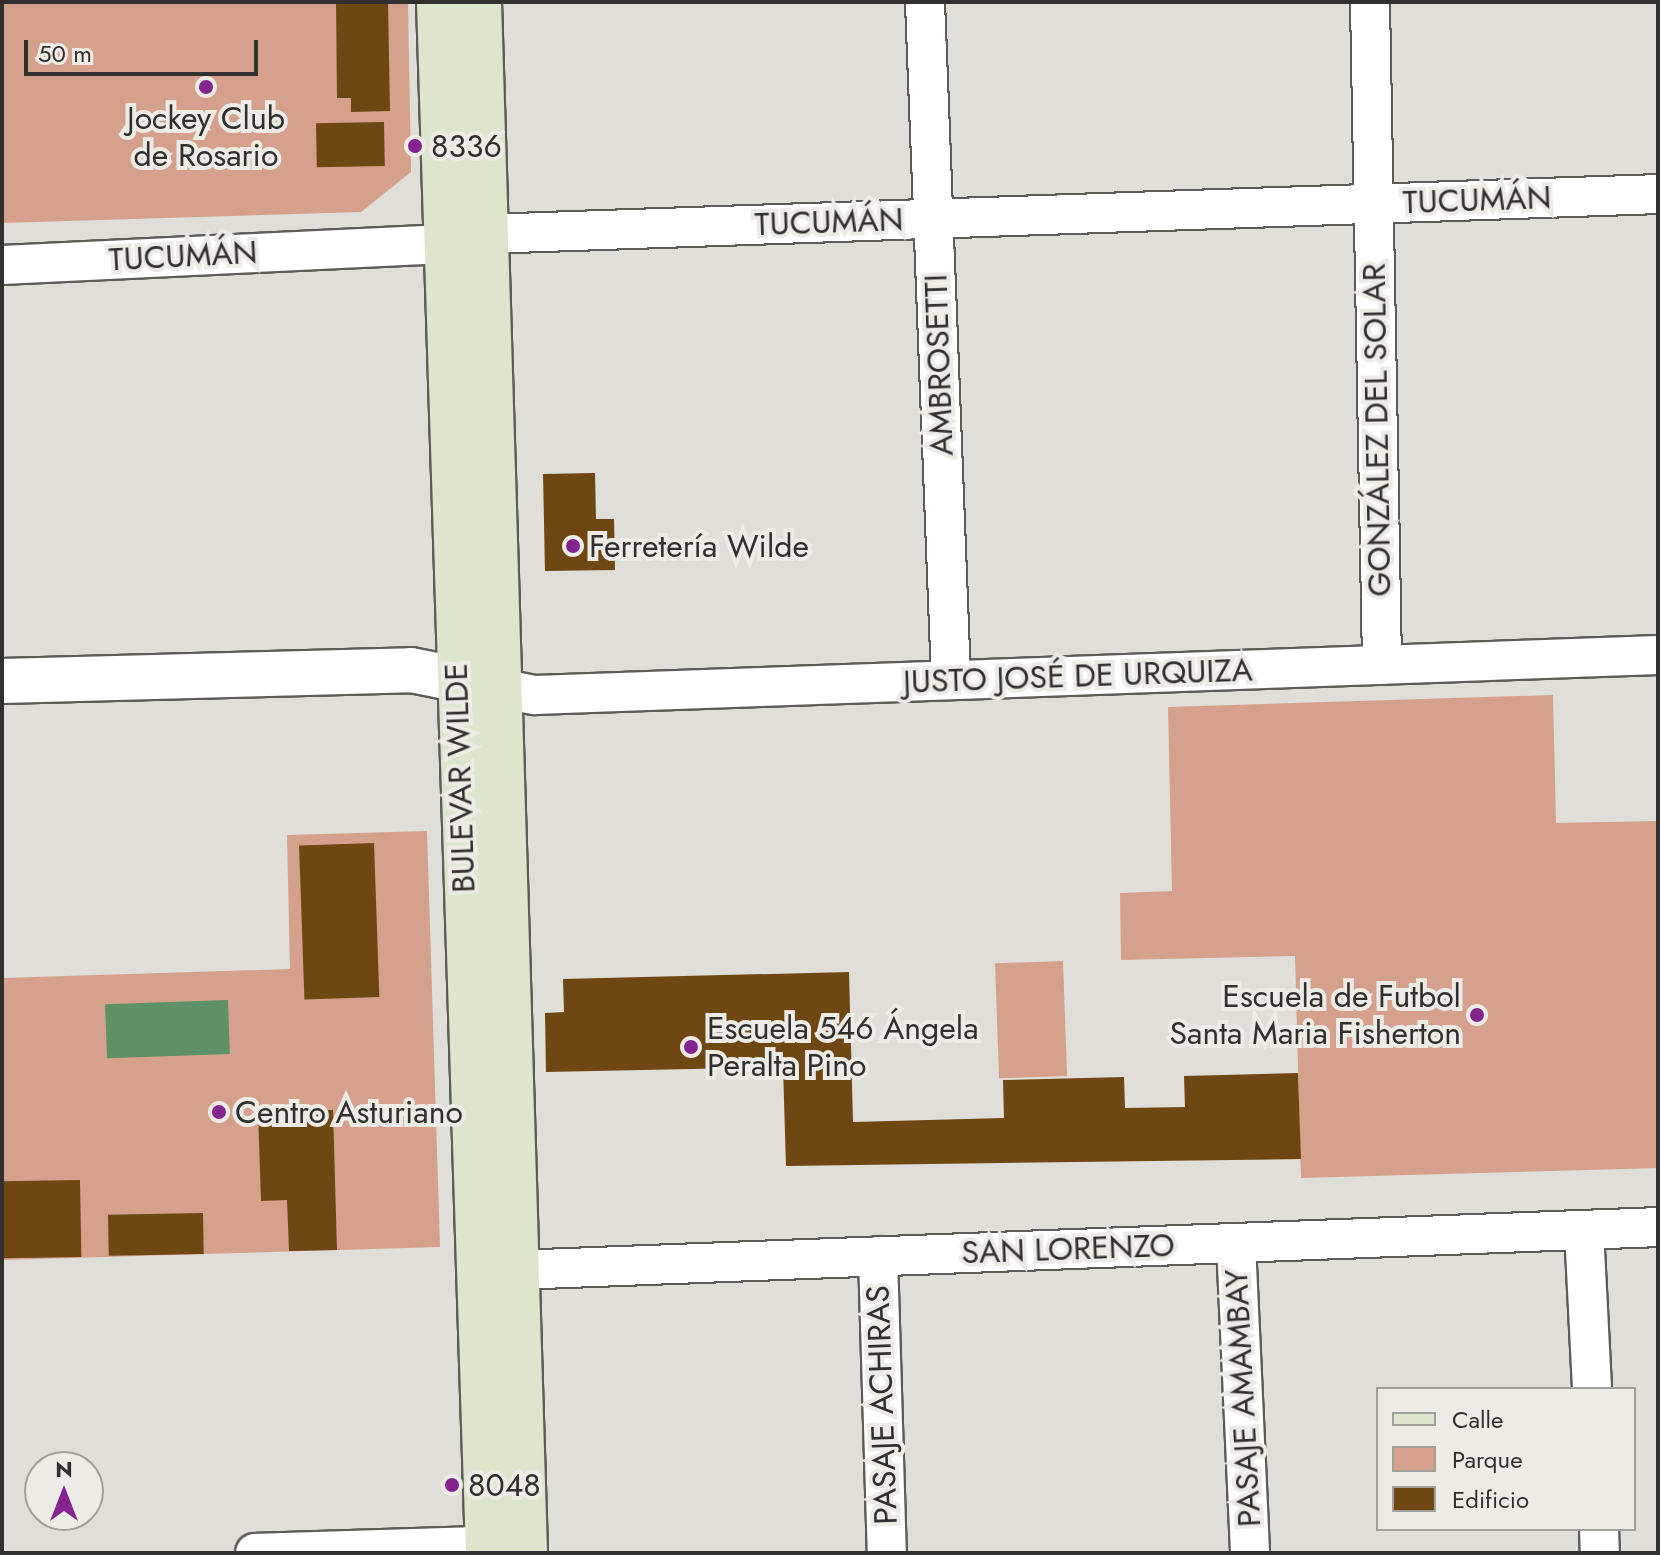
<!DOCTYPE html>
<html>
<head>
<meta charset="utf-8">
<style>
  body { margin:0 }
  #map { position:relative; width:1660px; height:1555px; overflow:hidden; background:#dfded9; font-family:Jost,sans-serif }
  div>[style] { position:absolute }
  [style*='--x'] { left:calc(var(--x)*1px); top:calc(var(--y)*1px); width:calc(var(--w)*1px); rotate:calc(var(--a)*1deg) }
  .green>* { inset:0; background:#d5a18c; transform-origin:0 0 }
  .water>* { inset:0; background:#5f9166; transform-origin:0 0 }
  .building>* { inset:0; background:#6f4713; transform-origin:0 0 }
  .roads { filter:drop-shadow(2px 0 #5d5c58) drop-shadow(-2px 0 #5d5c58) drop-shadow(0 2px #5d5c58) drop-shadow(0 -2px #5d5c58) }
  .minor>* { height:38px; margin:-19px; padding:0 19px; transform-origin:19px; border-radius:19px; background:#fff }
  .tertiary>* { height:44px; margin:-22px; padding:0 22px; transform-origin:22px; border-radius:22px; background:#fff }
  .secondary>* { height:44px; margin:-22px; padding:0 22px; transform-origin:22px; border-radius:22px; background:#dee5cd }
  .dots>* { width:22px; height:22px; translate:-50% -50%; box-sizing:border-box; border:4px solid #edebe6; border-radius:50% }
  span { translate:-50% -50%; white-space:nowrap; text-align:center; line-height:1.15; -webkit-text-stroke:8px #edebe6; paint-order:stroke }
  .poi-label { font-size:32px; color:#31302e }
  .left { translate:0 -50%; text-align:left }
  .right { translate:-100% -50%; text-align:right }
  .street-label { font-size:32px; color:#31302e }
  .frame { position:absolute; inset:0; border:4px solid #31302e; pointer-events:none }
  .legend { position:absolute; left:1376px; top:1387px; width:260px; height:144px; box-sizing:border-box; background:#edebe6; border:2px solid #a2a09c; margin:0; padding:10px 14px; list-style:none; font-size:24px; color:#31302e }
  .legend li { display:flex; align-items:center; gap:16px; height:40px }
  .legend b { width:40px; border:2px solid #a2a09c }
  .north { position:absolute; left:24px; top:1451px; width:80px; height:80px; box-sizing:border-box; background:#edebe6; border:2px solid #a2a09c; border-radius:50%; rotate:0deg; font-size:22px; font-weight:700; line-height:32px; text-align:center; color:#31302e }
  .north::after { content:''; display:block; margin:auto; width:28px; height:36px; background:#83248f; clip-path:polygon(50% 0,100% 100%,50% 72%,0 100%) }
  .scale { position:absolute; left:24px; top:40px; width:234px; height:36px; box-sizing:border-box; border:4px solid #31302e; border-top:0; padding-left:10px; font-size:24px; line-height:28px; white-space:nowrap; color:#31302e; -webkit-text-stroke:6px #edebe6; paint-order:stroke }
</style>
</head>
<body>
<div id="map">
  <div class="green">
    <div style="clip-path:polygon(2px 2px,408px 2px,411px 172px,361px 212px,2px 223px)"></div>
    <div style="clip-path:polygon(1553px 695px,1556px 823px,1657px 821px,1658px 1168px,1301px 1178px,1295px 956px,1121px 960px,1120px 893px,1172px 891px,1168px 707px)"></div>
    <div style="clip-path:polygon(427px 831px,440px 1247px,2px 1260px,2px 978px,290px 969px,287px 835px)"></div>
    <div style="left:1063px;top:961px;width:115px;height:68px;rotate:88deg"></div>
  </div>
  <div class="water">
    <div style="left:228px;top:1000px;width:54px;height:123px;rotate:88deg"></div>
  </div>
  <div class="building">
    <div style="clip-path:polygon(336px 2px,388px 2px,390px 111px,351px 112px,351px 98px,337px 98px)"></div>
    <div style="left:384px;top:122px;width:44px;height:68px;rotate:89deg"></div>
    <div style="clip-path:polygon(595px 473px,596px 519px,614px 519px,615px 570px,545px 571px,543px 474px)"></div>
    <div style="left:374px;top:843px;width:154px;height:75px;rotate:88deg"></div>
    <div style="clip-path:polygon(849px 972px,853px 1122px,1004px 1118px,1003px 1080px,1124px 1077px,1125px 1108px,1185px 1107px,1184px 1076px,1298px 1073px,1301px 1159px,786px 1166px,783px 1067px,546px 1072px,545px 1013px,564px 1012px,563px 979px)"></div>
    <div style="clip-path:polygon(333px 1110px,337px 1250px,289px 1251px,287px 1200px,261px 1201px,258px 1112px)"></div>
    <div style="left:80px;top:1180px;width:77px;height:78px;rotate:89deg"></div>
    <div style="left:203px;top:1213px;width:41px;height:95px;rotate:89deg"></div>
  </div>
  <div class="roads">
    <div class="minor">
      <div style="--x:925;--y:2;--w:678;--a:87.8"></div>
      <div style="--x:1370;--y:2;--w:663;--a:88.96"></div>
      <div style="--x:2;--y:265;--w:444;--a:-2.7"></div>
      <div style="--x:446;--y:244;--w:40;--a:-14.4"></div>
      <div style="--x:485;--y:234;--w:1174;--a:-1.95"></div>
      <div style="--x:498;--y:688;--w:38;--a:11"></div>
      <div style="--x:535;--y:695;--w:1124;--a:-2.04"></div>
      <div style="--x:1584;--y:1230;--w:159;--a:87.1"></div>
      <div style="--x:1236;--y:1243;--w:310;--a:87.4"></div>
      <div style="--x:878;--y:1256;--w:297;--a:88.3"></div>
      <div style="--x:488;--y:1271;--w:1171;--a:-2.15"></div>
      <div style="--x:1599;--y:1529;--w:24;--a:88"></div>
      <div style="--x:255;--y:1553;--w:261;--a:-1.8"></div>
    </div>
    <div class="tertiary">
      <div style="--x:2;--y:681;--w:409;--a:-1.5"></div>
      <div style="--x:411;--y:670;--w:87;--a:11.3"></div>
    </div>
    <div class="secondary">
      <div style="--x:439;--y:2;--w:1552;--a:88.19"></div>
      <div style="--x:479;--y:2;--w:1552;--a:88.3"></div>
    </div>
  </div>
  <div class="dots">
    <div style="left:206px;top:87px;background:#83248f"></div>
    <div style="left:415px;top:146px;background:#83248f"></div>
    <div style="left:573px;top:546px;background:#83248f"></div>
    <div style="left:1477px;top:1015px;background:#83248f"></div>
    <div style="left:691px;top:1047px;background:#83248f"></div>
    <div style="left:219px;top:1112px;background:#83248f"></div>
    <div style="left:452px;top:1485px;background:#83248f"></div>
  </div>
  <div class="poi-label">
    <span style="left:206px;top:137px">Jockey Club<br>de Rosario</span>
    <span class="left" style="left:431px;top:146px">8336</span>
    <span class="left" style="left:589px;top:546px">Ferretería Wilde</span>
    <span class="right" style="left:1461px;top:1015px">Escuela de Futbol<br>Santa Maria Fisherton</span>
    <span class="left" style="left:707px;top:1047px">Escuela 546 Ángela<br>Peralta Pino</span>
    <span class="left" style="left:235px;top:1112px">Centro Asturiano</span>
    <span class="left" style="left:468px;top:1485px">8048</span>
  </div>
  <div class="street-label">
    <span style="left:1477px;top:200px;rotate:-2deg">TUCUMÁN</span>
    <span style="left:829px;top:222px;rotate:-2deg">TUCUMÁN</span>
    <span style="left:183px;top:256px;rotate:-3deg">TUCUMÁN</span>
    <span style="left:939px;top:365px;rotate:-92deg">AMBROSETTI</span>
    <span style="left:1377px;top:430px;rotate:-91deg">GONZÁLEZ DEL SOLAR</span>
    <span style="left:1078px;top:676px;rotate:-2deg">JUSTO JOSÉ DE URQUIZA</span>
    <span style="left:460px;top:778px;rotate:-92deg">BULEVAR WILDE</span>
    <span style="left:1068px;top:1249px;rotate:-2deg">SAN LORENZO</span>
    <span style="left:1243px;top:1398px;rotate:-93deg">PASAJE AMAMBAY</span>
    <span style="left:882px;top:1405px;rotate:-92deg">PASAJE ACHIRAS</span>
  </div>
  <div class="frame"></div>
  <ul class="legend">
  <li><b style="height:10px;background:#dee5cd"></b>Calle</li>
  <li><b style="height:22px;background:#d5a18c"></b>Parque</li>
  <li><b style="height:22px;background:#6f4713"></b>Edificio</li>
  </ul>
  <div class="north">N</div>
  <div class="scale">50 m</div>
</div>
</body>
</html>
